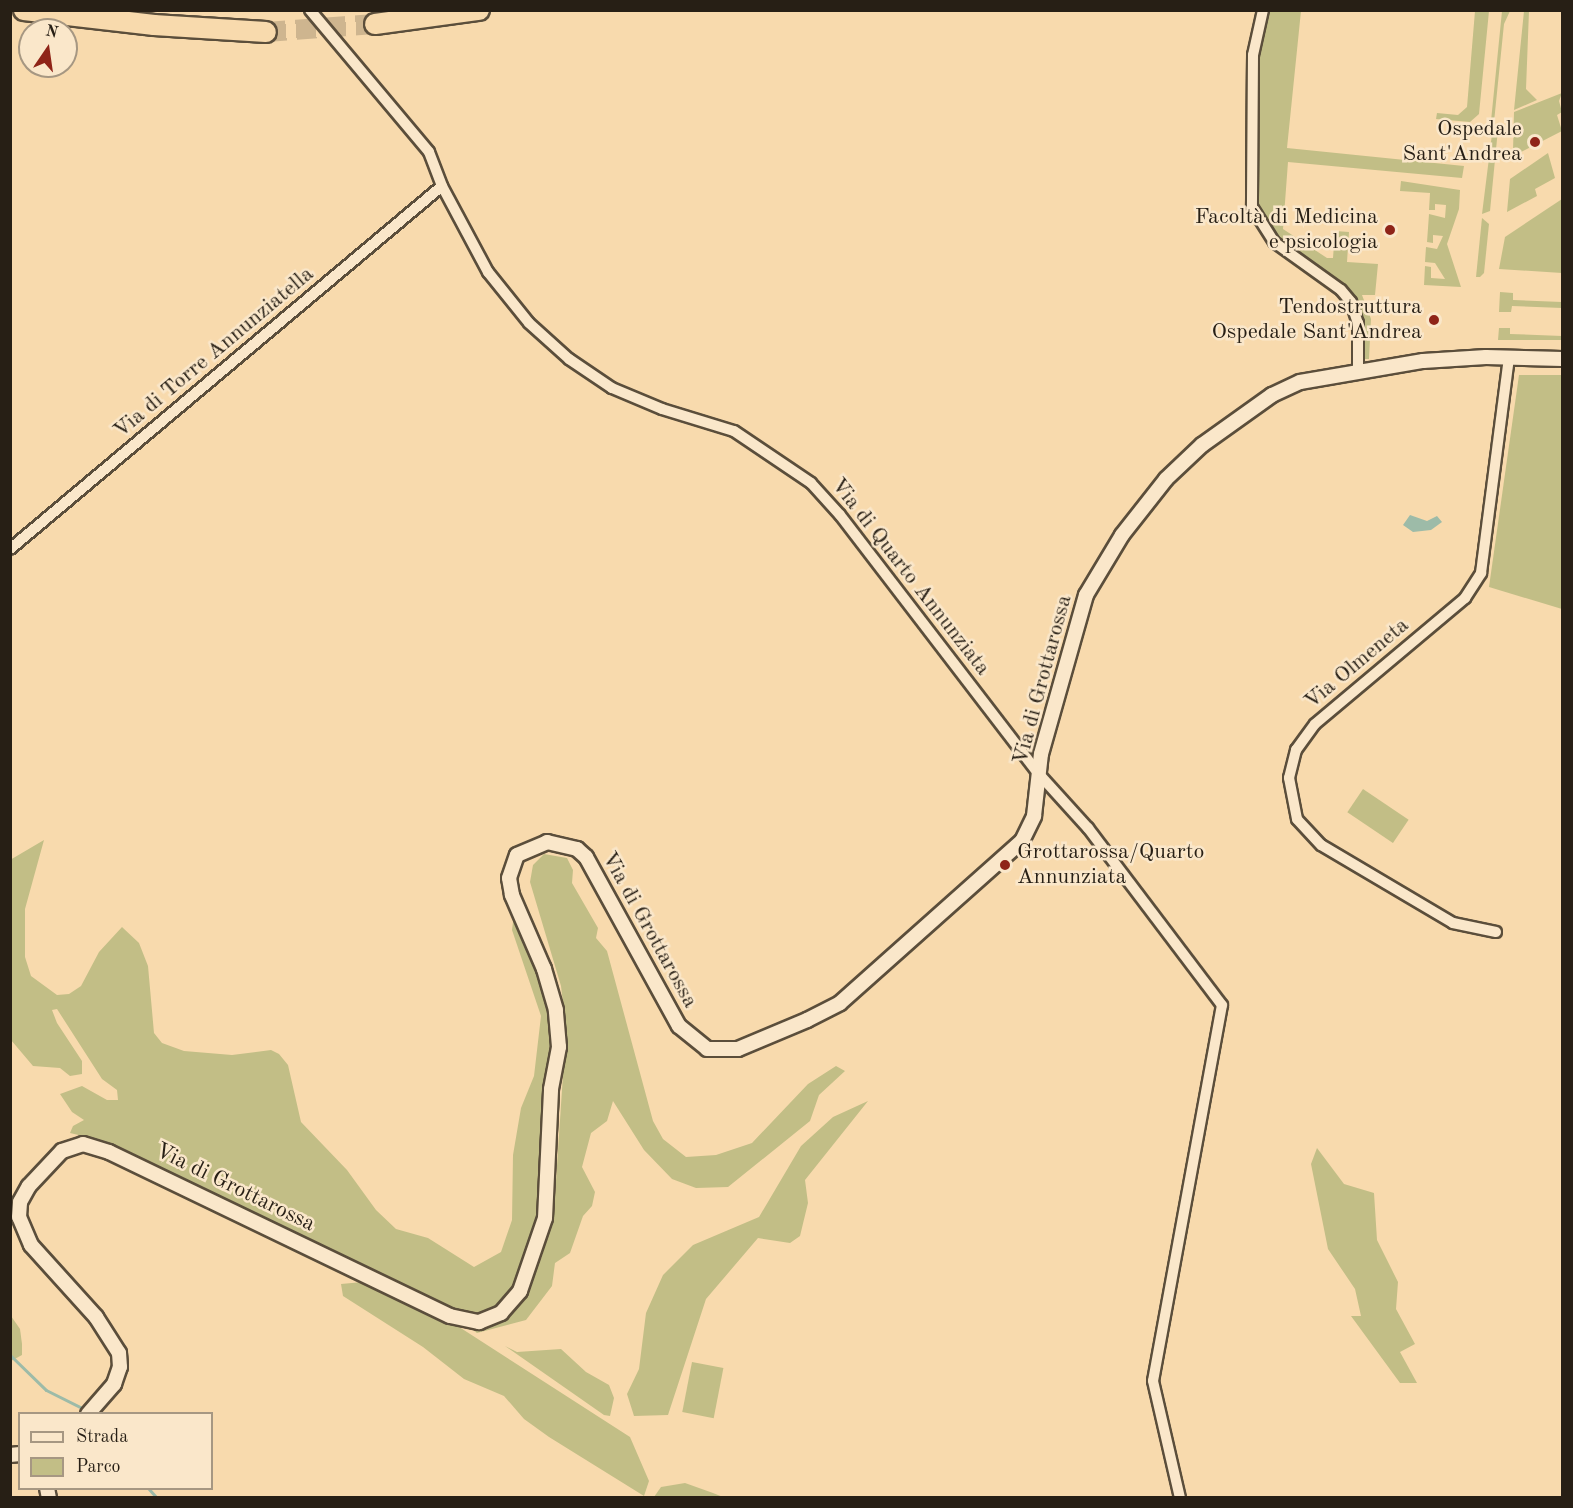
<!DOCTYPE html>
<html>
<head>
<meta charset="utf-8">
<style>
  body { margin:0 }
  #map { position:relative; width:1573px; height:1508px; overflow:hidden; background:#f8daad; font-family:"Old Standard TT",serif }
  div>[style] { position:absolute }
  [style*='--x'] { left:calc(var(--x)*1px); top:calc(var(--y)*1px); width:calc(var(--w)*1px); rotate:calc(var(--a)*1deg) }
  .green>* { inset:0; background:#c2be86; transform-origin:0 0 }
  .water>* { inset:0; background:#9dbba8 }
  .stream>* { height:3px; margin:-1.5px; padding:0 1.5px; transform-origin:1.5px; border-radius:1.5px; background:#9dbba8 }
  .motorway-tunnel>* { height:20px; margin-top:-10px; transform-origin:0; background:repeating-linear-gradient(90deg,#ceb58f 0 20px,transparent 0 30px) }
  .roads { filter:drop-shadow(2px 0 #5b4e3b) drop-shadow(-2px 0 #5b4e3b) drop-shadow(0 2px #5b4e3b) drop-shadow(0 -2px #5b4e3b) }
  .minor>* { height:10px; margin:-5px; padding:0 5px; transform-origin:5px; border-radius:5px; background:#fae7ca }
  .tertiary>* { height:14px; margin:-7px; padding:0 7px; transform-origin:7px; border-radius:7px; background:#fae7ca }
  .motorway>* { height:20px; margin:-10px; padding:0 10px; transform-origin:10px; border-radius:10px; background:#f8daad }
  .dots>* { width:16px; height:16px; translate:-50% -50%; box-sizing:border-box; border:3px solid #fae7ca; border-radius:50% }
  span { translate:-50% -50%; white-space:nowrap; text-align:center; line-height:1.15; -webkit-text-stroke:5px #fae7ca; paint-order:stroke }
  .poi-label { font-size:22px; color:#271f15 }
  .right { translate:-100% -50%; text-align:right }
  .left { translate:0 -50%; text-align:left }
  .street-label { font-size:22px; color:#271f15 }
  .frame { position:absolute; inset:0; border:12px solid #271f15; pointer-events:none }
  .legend { position:absolute; left:18px; top:1412px; width:195px; height:78px; box-sizing:border-box; background:#fae7ca; border:2px solid #a69782; margin:0; padding:8px 10px; list-style:none; font-size:18px; color:#271f15 }
  .legend li { display:flex; align-items:center; gap:12px; height:30px }
  .legend b { width:30px; border:2px solid #a69782 }
  .north { position:absolute; left:18px; top:18px; width:60px; height:60px; box-sizing:border-box; background:#fae7ca; border:2px solid #a69782; border-radius:50%; rotate:13deg; font-size:16px; font-weight:700; line-height:24px; text-align:center; color:#271f15 }
  .north::after { content:''; display:block; margin:auto; width:21px; height:27px; background:#8f2418; clip-path:polygon(50% 0,100% 100%,50% 72%,0 100%) }
</style>
</head>
<body>
<div id="map">
  <div class="green">
    <div style="clip-path:polygon(1268px 11px,1301px 11px,1287px 148px,1464px 166px,1462px 178px,1288px 162px,1283px 229px,1327px 258px,1333px 258px,1335px 231px,1349px 232px,1347px 262px,1378px 264px,1375px 295px,1362px 295px,1371px 319px,1369px 359px,1363px 359px,1363px 325px,1360px 308px,1351px 295px,1284px 246px,1258px 215px,1253px 191px,1257px 53px)"></div>
    <div style="clip-path:polygon(1475px 11px,1489px 11px,1479px 114px,1470px 122px,1436px 119px,1437px 113px,1458px 115px,1467px 107px)"></div>
    <div style="clip-path:polygon(1502px 11px,1510px 11px,1504px 24px,1494px 122px,1491px 121px)"></div>
    <div style="clip-path:polygon(1524px 11px,1529px 11px,1526px 89px,1537px 100px,1514px 110px)"></div>
    <div style="clip-path:polygon(1562px 93px,1559px 101px,1562px 112px,1557px 115px,1562px 131px,1519px 153px,1513px 151px,1514px 112px)"></div>
    <div style="clip-path:polygon(1493px 126px,1498px 129px,1490px 211px,1482px 214px)"></div>
    <div style="clip-path:polygon(1548px 153px,1555px 178px,1535px 189px,1537px 196px,1507px 212px,1510px 179px)"></div>
    <div style="clip-path:polygon(1401px 181px,1460px 190px,1459px 209px,1447px 244px,1461px 287px,1424px 285px,1425px 266px,1431px 267px,1431px 278px,1445px 279px,1435px 263px,1425px 262px,1426px 247px,1437px 249px,1443px 236px,1433px 235px,1433px 243px,1427px 242px,1429px 214px,1445px 218px,1446px 205px,1435px 204px,1435px 210px,1429px 210px,1430px 193px,1400px 191px)"></div>
    <div style="clip-path:polygon(1562px 199px,1562px 273px,1499px 269px,1505px 237px)"></div>
    <div style="clip-path:polygon(1482px 218px,1489px 224px,1484px 273px,1480px 277px,1476px 277px)"></div>
    <div style="clip-path:polygon(1500px 292px,1513px 293px,1513px 300px,1562px 302px,1562px 308px,1512px 306px,1511px 312px,1499px 312px)"></div>
    <div style="clip-path:polygon(1499px 328px,1510px 328px,1510px 334px,1562px 336px,1562px 340px,1498px 340px)"></div>
    <div style="clip-path:polygon(1519px 375px,1562px 375px,1562px 609px,1489px 587px)"></div>
    <div style="left:1363px;top:789px;width:55px;height:28px;rotate:34deg"></div>
    <div style="clip-path:polygon(44px 840px,25px 909px,25px 957px,31px 976px,57px 995px,69px 994px,81px 986px,99px 952px,122px 927px,139px 943px,148px 966px,154px 1033px,162px 1043px,184px 1051px,232px 1055px,271px 1050px,279px 1054px,288px 1065px,301px 1122px,347px 1170px,376px 1210px,396px 1229px,428px 1238px,474px 1267px,501px 1252px,512px 1220px,513px 1155px,521px 1108px,534px 1076px,541px 1016px,512px 930px,513px 922px,517px 922px,553px 1004px,555px 1042px,547px 1189px,517px 1290px,486px 1314px,471px 1315px,451px 1309px,104px 1141px,70px 1133px,73px 1126px,84px 1120px,72px 1112px,60px 1094px,82px 1086px,107px 1100px,118px 1100px,117px 1090px,102px 1079px,57px 1009px,52px 1010px,57px 1023px,82px 1061px,82px 1074px,70px 1076px,60px 1068px,33px 1066px,11px 1040px,10px 860px)"></div>
    <div style="clip-path:polygon(544px 854px,567px 858px,573px 870px,572px 883px,598px 928px,596px 938px,607px 951px,653px 1121px,663px 1139px,686px 1157px,716px 1155px,752px 1143px,808px 1084px,836px 1066px,845px 1071px,819px 1095px,810px 1121px,728px 1187px,696px 1188px,672px 1179px,644px 1150px,613px 1101px,607px 1121px,591px 1133px,582px 1167px,595px 1192px,592px 1206px,583px 1216px,570px 1253px,555px 1263px,552px 1286px,526px 1320px,477px 1333px,473px 1330px,476px 1324px,489px 1324px,513px 1309px,530px 1282px,542px 1256px,555px 1196px,566px 1029px,561px 986px,530px 882px,533px 865px)"></div>
    <div style="clip-path:polygon(868px 1101px,805px 1180px,808px 1203px,800px 1236px,790px 1243px,758px 1238px,706px 1299px,668px 1415px,634px 1416px,627px 1394px,639px 1369px,646px 1313px,663px 1275px,693px 1245px,759px 1217px,801px 1146px,833px 1117px)"></div>
    <div style="clip-path:polygon(1317px 1148px,1344px 1184px,1374px 1193px,1377px 1240px,1398px 1282px,1396px 1309px,1415px 1344px,1400px 1352px,1417px 1383px,1400px 1383px,1351px 1316px,1361px 1316px,1355px 1289px,1328px 1249px,1311px 1164px)"></div>
    <div style="clip-path:polygon(363px 1282px,453px 1323px,630px 1437px,649px 1481px,644px 1496px,549px 1437px,524px 1419px,504px 1396px,464px 1379px,423px 1347px,343px 1296px,341px 1284px)"></div>
    <div style="clip-path:polygon(11px 1316px,20px 1329px,22px 1344px,22px 1355px,11px 1361px)"></div>
    <div style="clip-path:polygon(505px 1346px,517px 1352px,561px 1349px,586px 1372px,609px 1385px,614px 1398px,610px 1416px,604px 1415px)"></div>
    <div style="left:692px;top:1362px;width:32px;height:51px;rotate:11deg"></div>
    <div style="clip-path:polygon(685px 1483px,713px 1493px,723px 1497px,654px 1497px,661px 1487px)"></div>
  </div>
  <div class="water">
    <div style="clip-path:polygon(1410px 515px,1427px 521px,1437px 516px,1442px 522px,1431px 530px,1413px 532px,1403px 525px)"></div>
  </div>
  <div class="stream">
    <div style="--x:10;--y:1355;--w:50;--a:44.2"></div>
    <div style="--x:46;--y:1390;--w:45;--a:26.6"></div>
    <div style="--x:148;--y:1488;--w:13;--a:48"></div>
  </div>
  <div class="motorway-tunnel">
    <div style="--x:266;--y:32;--w:109;--a:-4.2"></div>
  </div>
  <div class="roads">
    <div class="minor">
      <div style="--x:310;--y:10;--w:185;--a:50"></div>
      <div style="--x:429;--y:152;--w:36;--a:69"></div>
      <div style="--x:442;--y:186;--w:98;--a:61.9"></div>
      <div style="--x:488;--y:272;--w:65;--a:51.2"></div>
      <div style="--x:529;--y:323;--w:54;--a:42"></div>
      <div style="--x:569;--y:359;--w:52;--a:34"></div>
      <div style="--x:612;--y:388;--w:54;--a:22.8"></div>
      <div style="--x:662;--y:409;--w:75;--a:17"></div>
      <div style="--x:734;--y:431;--w:93;--a:34"></div>
      <div style="--x:811;--y:483;--w:43;--a:47.8"></div>
      <div style="--x:840;--y:515;--w:327;--a:52.5"></div>
      <div style="--x:1039;--y:774;--w:73;--a:47.8"></div>
      <div style="--x:1088;--y:828;--w:222;--a:52.9"></div>
      <div style="--x:1222;--y:1005;--w:382;--a:100.4"></div>
      <div style="--x:1153;--y:1381;--w:120;--a:77"></div>
      <div style="--x:1263;--y:10;--w:46;--a:102.5"></div>
      <div style="--x:1253;--y:55;--w:152;--a:90.4"></div>
      <div style="--x:1252;--y:207;--w:41;--a:57.8"></div>
      <div style="--x:1274;--y:242;--w:82;--a:35.6"></div>
      <div style="--x:1341;--y:290;--w:16;--a:50"></div>
      <div style="--x:1351;--y:302;--w:22;--a:72"></div>
      <div style="--x:1358;--y:323;--w:48;--a:90"></div>
      <div style="--x:10;--y:549;--w:564;--a:-40.04"></div>
      <div style="--x:1496;--y:932;--w:44;--a:-168.2"></div>
      <div style="--x:1453;--y:923;--w:153;--a:-149.4"></div>
      <div style="--x:1321;--y:845;--w:35;--a:-133"></div>
      <div style="--x:1297;--y:819;--w:42;--a:-101"></div>
      <div style="--x:1289;--y:778;--w:29;--a:-76"></div>
      <div style="--x:1296;--y:750;--w:32;--a:-54"></div>
      <div style="--x:1315;--y:724;--w:196;--a:-40"></div>
      <div style="--x:1465;--y:598;--w:30;--a:-57"></div>
      <div style="--x:1481;--y:573;--w:218;--a:-82.6"></div>
    </div>
    <div class="tertiary">
      <div style="--x:88;--y:1414;--w:40;--a:-49"></div>
      <div style="--x:114;--y:1384;--w:18;--a:-71"></div>
      <div style="--x:120;--y:1367;--w:14;--a:-94"></div>
      <div style="--x:119;--y:1353;--w:43;--a:-122.6"></div>
      <div style="--x:96;--y:1317;--w:97;--a:-132.1"></div>
      <div style="--x:31;--y:1245;--w:30;--a:-113"></div>
      <div style="--x:19;--y:1217;--w:15;--a:-86"></div>
      <div style="--x:20;--y:1202;--w:18;--a:-61"></div>
      <div style="--x:29;--y:1186;--w:48;--a:-46.7"></div>
      <div style="--x:62;--y:1151;--w:22;--a:-18"></div>
      <div style="--x:83;--y:1144;--w:27;--a:17"></div>
      <div style="--x:109;--y:1152;--w:378;--a:25.7"></div>
      <div style="--x:450;--y:1316;--w:30;--a:12"></div>
      <div style="--x:479;--y:1322;--w:24;--a:-22"></div>
      <div style="--x:501;--y:1313;--w:29;--a:-49"></div>
      <div style="--x:520;--y:1291;--w:77;--a:-71.1"></div>
      <div style="--x:545;--y:1218;--w:129;--a:-87.3"></div>
      <div style="--x:551;--y:1089;--w:43;--a:-79.2"></div>
      <div style="--x:559;--y:1047;--w:37;--a:-95"></div>
      <div style="--x:556;--y:1010;--w:43;--a:-106.3"></div>
      <div style="--x:544;--y:969;--w:81;--a:-113.4"></div>
      <div style="--x:512;--y:895;--w:17;--a:-100"></div>
      <div style="--x:509;--y:878;--w:24;--a:-71"></div>
      <div style="--x:517;--y:855;--w:33;--a:-23"></div>
      <div style="--x:547;--y:842;--w:31;--a:13"></div>
      <div style="--x:577;--y:849;--w:12;--a:42"></div>
      <div style="--x:586;--y:857;--w:193;--a:61.2"></div>
      <div style="--x:679;--y:1026;--w:36;--a:39"></div>
      <div style="--x:707;--y:1049;--w:31;--a:0"></div>
      <div style="--x:738;--y:1049;--w:75;--a:-22.8"></div>
      <div style="--x:807;--y:1020;--w:37;--a:-27"></div>
      <div style="--x:840;--y:1003;--w:244;--a:-41.7"></div>
      <div style="--x:1022;--y:841;--w:28;--a:-64"></div>
      <div style="--x:1034;--y:816;--w:62;--a:-83.6"></div>
      <div style="--x:1041;--y:754;--w:165;--a:-74.2"></div>
      <div style="--x:1086;--y:595;--w:70;--a:-59"></div>
      <div style="--x:1122;--y:535;--w:71;--a:-51.8"></div>
      <div style="--x:1166;--y:479;--w:50;--a:-43.4"></div>
      <div style="--x:1202;--y:445;--w:86;--a:-35.5"></div>
      <div style="--x:1272;--y:395;--w:31;--a:-25"></div>
      <div style="--x:1300;--y:382;--w:125;--a:-9.7"></div>
      <div style="--x:1423;--y:361;--w:63;--a:-3.6"></div>
      <div style="--x:1486;--y:357;--w:76;--a:1.5"></div>
      <div style="--x:10;--y:1455;--w:10;--a:-6"></div>
      <div style="--x:47;--y:1488;--w:10;--a:79"></div>
    </div>
    <div class="motorway">
      <div style="--x:24;--y:10;--w:131;--a:6.6"></div>
      <div style="--x:154;--y:25;--w:112;--a:3.6"></div>
      <div style="--x:375;--y:24;--w:105;--a:-7.7"></div>
    </div>
  </div>
  <div class="dots">
    <div style="left:1535px;top:142px;background:#8f2418"></div>
    <div style="left:1390px;top:230px;background:#8f2418"></div>
    <div style="left:1434px;top:320px;background:#8f2418"></div>
    <div style="left:1005px;top:865px;background:#8f2418"></div>
  </div>
  <div class="poi-label">
    <span class="right" style="left:1522px;top:142px">Ospedale<br>Sant'Andrea</span>
    <span class="right" style="left:1378px;top:230px">Facoltà di Medicina<br>e psicologia</span>
    <span class="right" style="left:1422px;top:320px">Tendostruttura<br>Ospedale Sant'Andrea</span>
    <span class="left" style="left:1017px;top:865px">Grottarossa/Quarto<br>Annunziata</span>
  </div>
  <div class="street-label">
    <span style="left:214px;top:353px;rotate:-40deg">Via di Torre Annunziatella</span>
    <span style="left:910px;top:577px;rotate:52deg">Via di Quarto Annunziata</span>
    <span style="left:1357px;top:664px;rotate:-40deg">Via Olmeneta</span>
    <span style="left:1043px;top:680px;rotate:-75deg">Via di Grottarossa</span>
    <span style="left:649px;top:930px;rotate:61deg">Via di Grottarossa</span>
    <span style="left:235px;top:1188px;rotate:26deg">Via di Grottarossa</span>
  </div>
  <div class="frame"></div>
  <ul class="legend">
  <li><b style="height:8px;background:#fae7ca"></b>Strada</li>
  <li><b style="height:16px;background:#c2be86"></b>Parco</li>
  </ul>
  <div class="north">N</div>
</div>
</body>
</html>
